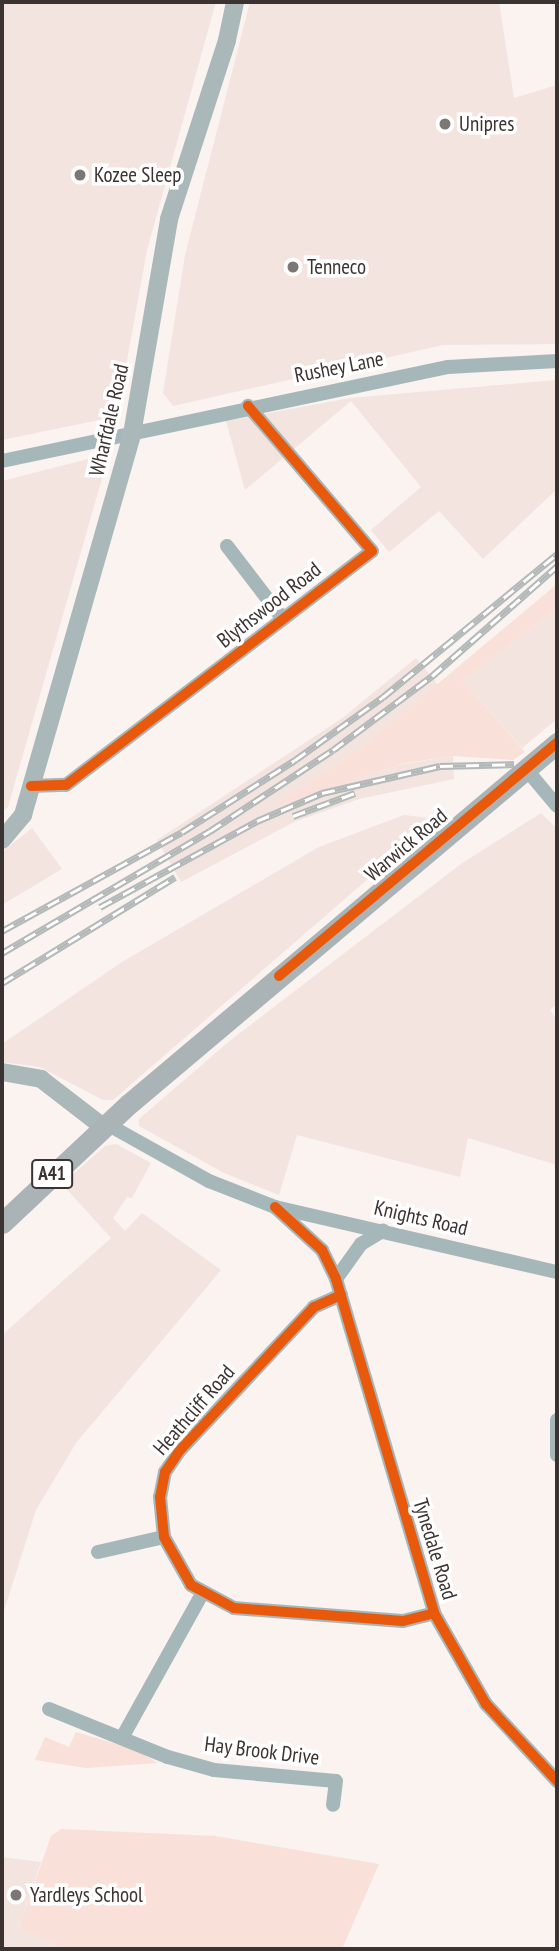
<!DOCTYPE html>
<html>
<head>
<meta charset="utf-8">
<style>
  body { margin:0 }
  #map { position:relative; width:559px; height:1951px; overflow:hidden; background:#faf3f0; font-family:"PT Sans Narrow",sans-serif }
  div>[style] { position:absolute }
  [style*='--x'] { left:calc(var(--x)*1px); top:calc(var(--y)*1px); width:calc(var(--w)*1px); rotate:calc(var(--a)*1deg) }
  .built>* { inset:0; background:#f3e4df }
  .green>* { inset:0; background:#f9e0d8 }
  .minor>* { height:14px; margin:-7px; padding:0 7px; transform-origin:7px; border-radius:7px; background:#a6b7ba }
  .major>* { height:18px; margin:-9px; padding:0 9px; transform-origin:9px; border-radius:9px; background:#abb8b9 }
  .highway>* { height:21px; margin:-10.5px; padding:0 10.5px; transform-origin:10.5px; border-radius:10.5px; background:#aab3b5 }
  .rail>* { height:7px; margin-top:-3.5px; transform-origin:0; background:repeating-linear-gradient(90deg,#fff 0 13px,#b3b8b9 0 26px); box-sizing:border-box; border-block:2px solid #b3b8b9 }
  .cycleway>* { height:10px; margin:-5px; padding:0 5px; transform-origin:5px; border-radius:5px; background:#e8590c }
  .dots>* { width:19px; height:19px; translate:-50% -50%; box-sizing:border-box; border:4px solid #fff; border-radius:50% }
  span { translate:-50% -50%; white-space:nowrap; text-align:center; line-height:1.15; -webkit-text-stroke:7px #fff; paint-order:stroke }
  .shield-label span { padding:2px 5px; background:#fff; border:2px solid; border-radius:5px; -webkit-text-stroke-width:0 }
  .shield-label { font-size:19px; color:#3b3331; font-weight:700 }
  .poi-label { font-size:21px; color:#3b3331 }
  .left { translate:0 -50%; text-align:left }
  .street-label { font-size:21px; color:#3b3331 }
  .frame { position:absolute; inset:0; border:4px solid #3b3331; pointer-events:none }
</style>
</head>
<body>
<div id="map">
  <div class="built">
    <div style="clip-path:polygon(2px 2px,216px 2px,147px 250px,118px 410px,109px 418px,2px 440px)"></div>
    <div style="clip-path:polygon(250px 2px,499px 2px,514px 98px,557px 85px,557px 344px,443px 345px,173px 406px,163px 393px,185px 255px)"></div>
    <div style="clip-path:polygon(557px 380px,557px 489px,483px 559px,439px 511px,389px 552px,371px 530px,421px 487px,351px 401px,245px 490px,226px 421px,350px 398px)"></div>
    <div style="clip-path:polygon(96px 457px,105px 462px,105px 468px,8px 807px,2px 812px,2px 481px)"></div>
    <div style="clip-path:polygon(557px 608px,557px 719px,522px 748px,463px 681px)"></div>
    <div style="clip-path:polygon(416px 658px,439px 686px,360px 749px,274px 805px,403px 764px,453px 756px,454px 779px,359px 799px,294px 822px,181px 882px,157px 840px,341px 719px)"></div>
    <div style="clip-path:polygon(541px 813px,557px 829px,557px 1004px,550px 1010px,557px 1020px,557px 1165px,468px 1138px,460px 1177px,297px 1135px,279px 1195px,224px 1173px,139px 1126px,139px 1119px,232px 1039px,461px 864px)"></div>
    <div style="clip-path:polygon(404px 815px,437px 819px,113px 1100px,103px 1100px,40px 1067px,2px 1062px,2px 1044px,122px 962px,319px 847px)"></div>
    <div style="clip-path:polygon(32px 828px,62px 869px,2px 905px,2px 852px)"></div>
    <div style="clip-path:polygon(116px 1144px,151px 1163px,132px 1198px,127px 1197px,113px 1218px,125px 1231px,142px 1213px,221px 1270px,76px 1443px,36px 1510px,2px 1617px,2px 1335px,111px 1238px,62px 1184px,105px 1146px)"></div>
    <div style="clip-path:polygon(2px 1857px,41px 1862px,19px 1927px,63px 1949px,2px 1949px)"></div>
  </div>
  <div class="green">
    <div style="clip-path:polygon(557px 584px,557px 608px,463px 681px,525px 752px,513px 760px,453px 756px,405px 763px,271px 807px,360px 749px)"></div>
    <div style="clip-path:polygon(76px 1732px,136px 1750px,158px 1763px,86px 1768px,35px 1760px,45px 1737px,69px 1747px)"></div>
    <div style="clip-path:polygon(61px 1829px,215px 1836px,379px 1864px,342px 1949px,63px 1949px,19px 1927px,51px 1836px)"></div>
  </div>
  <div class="minor">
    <div style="--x:2;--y:461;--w:456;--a:-11.9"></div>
    <div style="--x:448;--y:367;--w:109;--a:-3.2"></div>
    <div style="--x:227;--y:546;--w:92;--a:52.5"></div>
    <div style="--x:526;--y:769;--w:48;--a:50"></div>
    <div style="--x:31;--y:786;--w:35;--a:-2"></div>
    <div style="--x:66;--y:785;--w:385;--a:-37.4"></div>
    <div style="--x:372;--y:551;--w:191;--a:-130.5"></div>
    <div style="--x:103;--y:1127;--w:11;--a:5"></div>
    <div style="--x:114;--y:1128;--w:109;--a:29.2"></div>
    <div style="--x:209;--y:1181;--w:71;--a:21.5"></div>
    <div style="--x:275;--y:1207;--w:289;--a:13"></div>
    <div style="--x:275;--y:1207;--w:64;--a:42.5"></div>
    <div style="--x:322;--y:1250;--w:32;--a:64"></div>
    <div style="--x:336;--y:1279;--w:348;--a:73.6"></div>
    <div style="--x:434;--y:1613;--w:105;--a:60.3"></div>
    <div style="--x:486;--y:1704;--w:105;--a:47.3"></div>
    <div style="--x:336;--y:1279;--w:43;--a:-54.5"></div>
    <div style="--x:361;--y:1244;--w:26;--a:-31"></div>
    <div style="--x:341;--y:1295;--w:30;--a:156"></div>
    <div style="--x:314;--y:1307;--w:196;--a:133.1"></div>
    <div style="--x:180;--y:1450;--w:27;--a:124"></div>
    <div style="--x:165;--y:1472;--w:25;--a:101"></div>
    <div style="--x:160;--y:1497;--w:40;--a:84.3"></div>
    <div style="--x:164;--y:1537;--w:55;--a:60.6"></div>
    <div style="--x:191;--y:1585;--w:49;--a:28.1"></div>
    <div style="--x:234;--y:1608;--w:169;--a:4.4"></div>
    <div style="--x:403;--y:1621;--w:32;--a:-14"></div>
    <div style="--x:557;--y:1420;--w:35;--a:90"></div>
    <div style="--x:98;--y:1552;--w:68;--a:-12.8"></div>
    <div style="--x:49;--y:1709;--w:128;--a:22"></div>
    <div style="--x:168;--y:1757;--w:48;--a:15.8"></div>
    <div style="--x:214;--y:1770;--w:122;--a:5.2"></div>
    <div style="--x:336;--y:1781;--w:24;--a:97"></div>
    <div style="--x:123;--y:1736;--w:162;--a:-60.9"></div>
  </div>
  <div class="major">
    <div style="--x:2;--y:840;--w:33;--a:-50"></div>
    <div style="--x:23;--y:815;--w:396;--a:-74"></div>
    <div style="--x:132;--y:434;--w:218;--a:-80.2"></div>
    <div style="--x:169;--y:219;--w:188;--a:-72"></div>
    <div style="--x:227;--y:40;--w:39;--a:-78"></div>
    <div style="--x:2;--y:1072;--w:40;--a:10"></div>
    <div style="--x:41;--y:1079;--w:78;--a:37.7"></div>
  </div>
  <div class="highway">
    <div style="--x:2;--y:1223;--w:175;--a:-43.2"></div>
    <div style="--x:130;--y:1103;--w:559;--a:-40.13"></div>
  </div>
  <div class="rail">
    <div style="--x:556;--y:773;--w:1;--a:0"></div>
    <div style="--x:293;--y:816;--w:66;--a:-20.4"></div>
    <div style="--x:100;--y:907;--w:179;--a:-28.7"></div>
    <div style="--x:257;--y:821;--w:71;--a:-23.3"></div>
    <div style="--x:322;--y:793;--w:121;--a:-12.9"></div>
    <div style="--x:440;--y:766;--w:74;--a:-1.5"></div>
    <div style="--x:2;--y:931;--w:205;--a:-28.8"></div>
    <div style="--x:182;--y:832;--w:134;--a:-32.5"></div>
    <div style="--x:295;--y:760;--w:108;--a:-35.6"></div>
    <div style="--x:383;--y:697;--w:225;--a:-39.4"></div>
    <div style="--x:2;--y:953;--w:241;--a:-30.4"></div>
    <div style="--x:210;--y:831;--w:147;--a:-33.4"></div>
    <div style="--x:333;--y:750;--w:124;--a:-36.8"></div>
    <div style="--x:432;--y:676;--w:167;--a:-41.3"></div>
    <div style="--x:2;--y:983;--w:203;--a:-31.5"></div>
  </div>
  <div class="cycleway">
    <div style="--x:31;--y:786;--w:35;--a:-2"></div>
    <div style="--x:66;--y:785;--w:385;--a:-37.4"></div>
    <div style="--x:372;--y:551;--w:191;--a:-130.5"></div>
    <div style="--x:279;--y:976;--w:363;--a:-40"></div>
    <div style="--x:275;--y:1207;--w:64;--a:42.5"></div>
    <div style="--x:322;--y:1250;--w:32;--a:64"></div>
    <div style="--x:336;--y:1279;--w:348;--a:73.6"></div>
    <div style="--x:434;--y:1613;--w:105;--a:60.3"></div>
    <div style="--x:486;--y:1704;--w:105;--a:47.3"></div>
    <div style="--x:341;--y:1295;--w:30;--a:156"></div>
    <div style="--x:314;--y:1307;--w:196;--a:133.1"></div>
    <div style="--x:180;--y:1450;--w:27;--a:124"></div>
    <div style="--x:165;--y:1472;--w:25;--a:101"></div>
    <div style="--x:160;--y:1497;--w:40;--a:84.3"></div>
    <div style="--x:164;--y:1537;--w:55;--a:60.6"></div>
    <div style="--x:191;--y:1585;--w:49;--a:28.1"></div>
    <div style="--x:234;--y:1608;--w:169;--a:4.4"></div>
    <div style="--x:403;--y:1621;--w:32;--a:-14"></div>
  </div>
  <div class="dots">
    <div style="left:445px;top:124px;background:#7e7674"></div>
    <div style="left:80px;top:175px;background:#7e7674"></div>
    <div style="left:293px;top:267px;background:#7e7674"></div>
    <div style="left:16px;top:1895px;background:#7e7674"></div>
  </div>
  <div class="shield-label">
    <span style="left:52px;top:1174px">A41</span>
  </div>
  <div class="poi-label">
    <span class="left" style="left:459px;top:124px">Unipres</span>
    <span class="left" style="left:94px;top:175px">Kozee Sleep</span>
    <span class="left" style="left:307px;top:267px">Tenneco</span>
    <span class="left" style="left:30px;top:1895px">Yardleys School</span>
  </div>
  <div class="street-label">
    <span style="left:339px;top:367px;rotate:-11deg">Rushey Lane</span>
    <span style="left:109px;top:420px;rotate:-77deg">Wharfdale Road</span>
    <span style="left:269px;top:605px;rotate:-38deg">Blythswood Road</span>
    <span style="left:406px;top:845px;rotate:-40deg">Warwick Road</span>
    <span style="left:421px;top:1218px;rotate:13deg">Knights Road</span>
    <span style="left:194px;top:1410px;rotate:-49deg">Heathcliff Road</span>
    <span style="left:435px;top:1549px;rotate:73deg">Tynedale Road</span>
    <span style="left:262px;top:1751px;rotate:7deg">Hay Brook Drive</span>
  </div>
  <div class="frame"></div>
</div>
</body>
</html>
